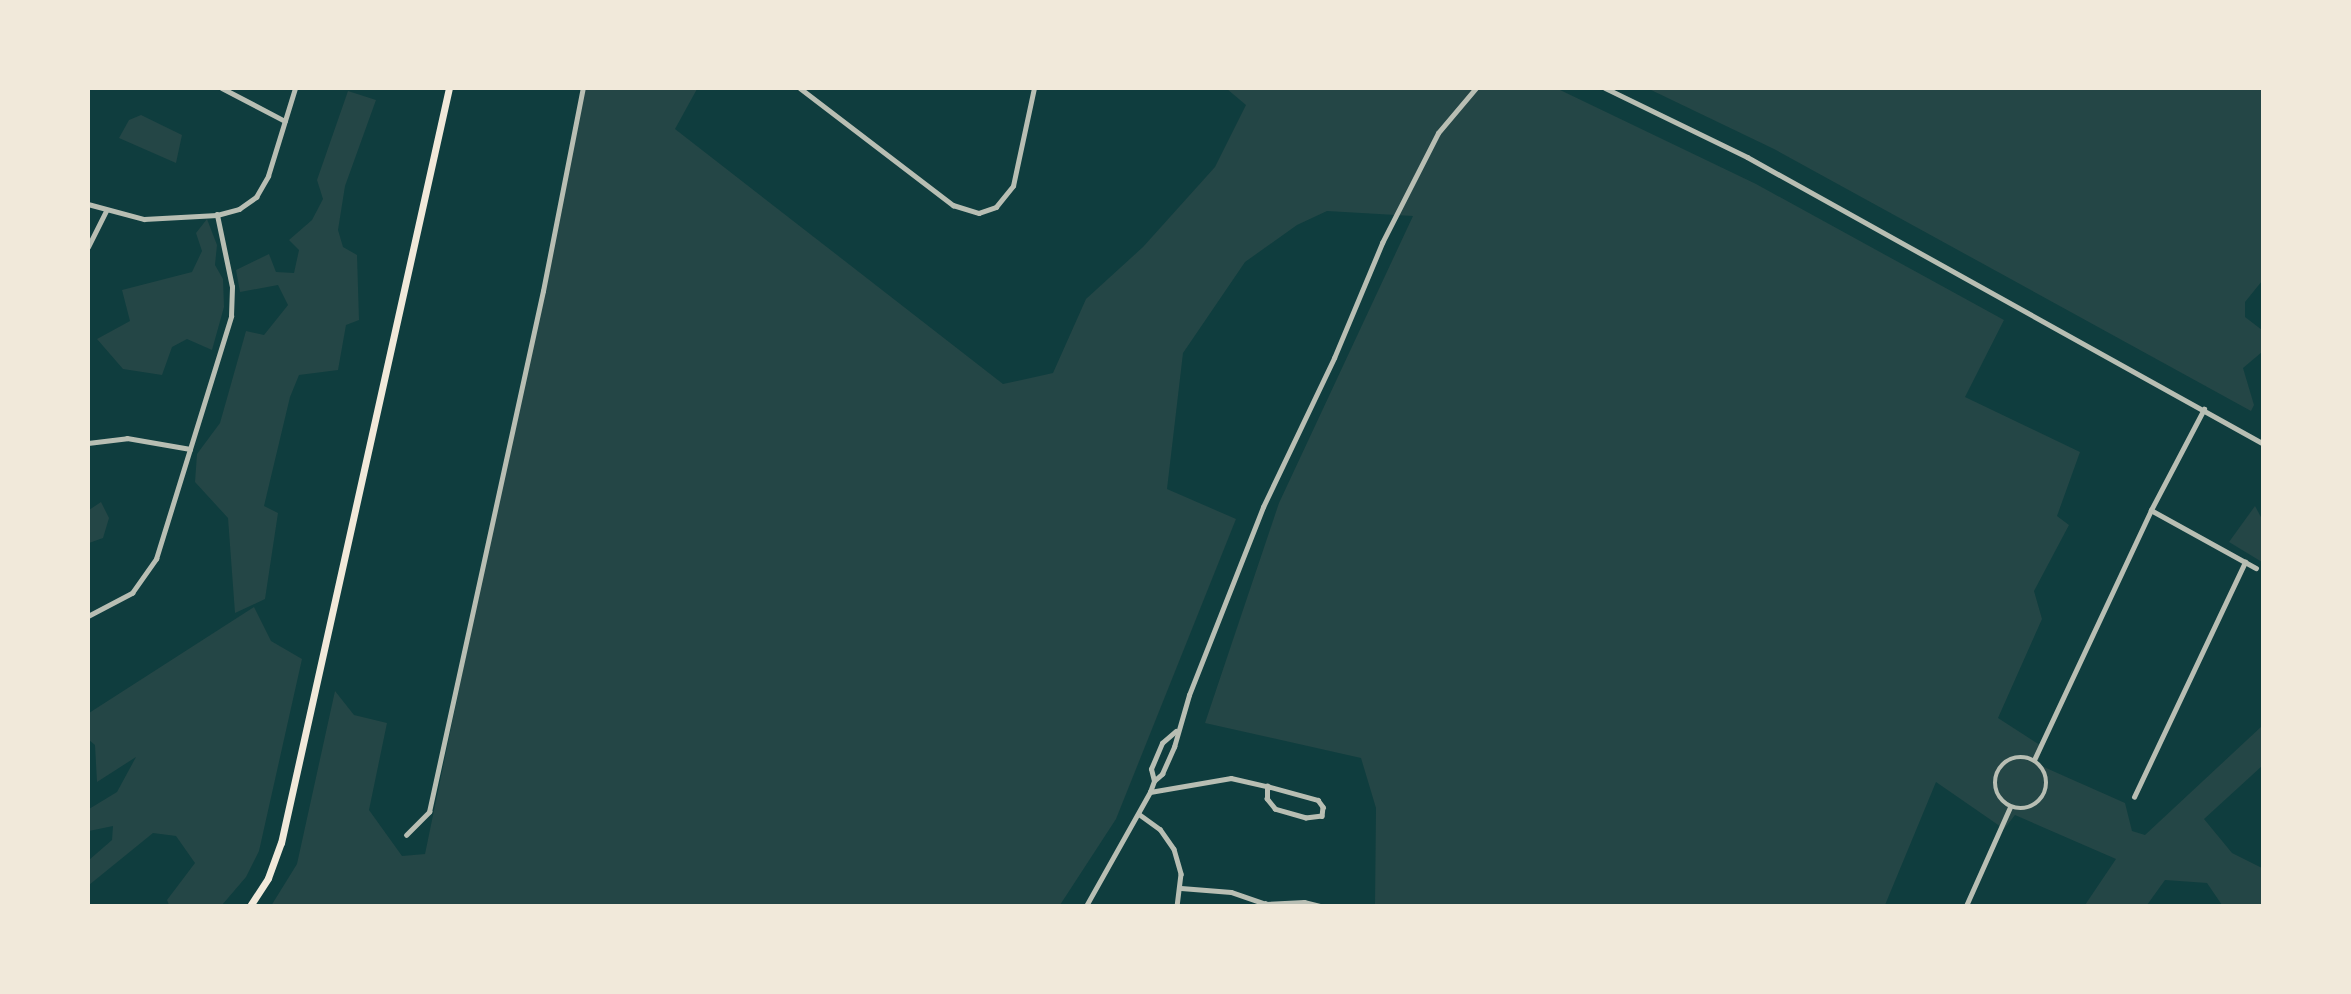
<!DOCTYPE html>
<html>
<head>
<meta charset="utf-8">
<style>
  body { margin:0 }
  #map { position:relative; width:2351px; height:994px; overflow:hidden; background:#0f3d3e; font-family:"Roboto Condensed",sans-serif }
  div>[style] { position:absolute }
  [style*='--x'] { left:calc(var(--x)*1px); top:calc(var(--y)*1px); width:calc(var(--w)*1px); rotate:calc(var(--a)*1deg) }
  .green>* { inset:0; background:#244646 }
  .minor>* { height:4.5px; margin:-2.25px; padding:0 2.25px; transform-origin:2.25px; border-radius:2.25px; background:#b8beb3 }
  .minor>.ring { margin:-2.25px; padding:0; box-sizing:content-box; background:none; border:4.5px solid #b8beb3; border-radius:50% }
  .tertiary>* { height:5px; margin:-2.5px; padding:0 2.5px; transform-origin:2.5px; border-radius:2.5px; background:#b8beb3 }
  .primary>* { height:7px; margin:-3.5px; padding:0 3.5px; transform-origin:3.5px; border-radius:3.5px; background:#f1e9da }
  span { translate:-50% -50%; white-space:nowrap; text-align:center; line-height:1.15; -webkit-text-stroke:4.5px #f1e9da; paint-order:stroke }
  .frame { position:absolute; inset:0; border:90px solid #f1e9da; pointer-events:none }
</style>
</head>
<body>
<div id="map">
  <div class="green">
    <div style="clip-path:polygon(583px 89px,697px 89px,675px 129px,1003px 384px,1053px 373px,1086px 299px,1143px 247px,1215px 167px,1246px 105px,1227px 89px,1558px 89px,1756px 184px,2004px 320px,1965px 397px,2080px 452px,2057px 516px,2069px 525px,2034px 591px,2042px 619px,1998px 718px,2043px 747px,2037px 764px,2125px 803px,2132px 831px,2145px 835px,2262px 726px,2262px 766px,2204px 819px,2232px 853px,2262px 868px,2262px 905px,2222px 905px,2207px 883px,2165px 880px,2147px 905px,2085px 905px,2116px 859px,2015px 815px,2004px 829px,1936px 782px,1885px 905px,1375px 905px,1376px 808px,1361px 758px,1205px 723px,1279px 503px,1413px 216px,1327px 211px,1297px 225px,1245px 262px,1183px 353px,1167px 489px,1236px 519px,1116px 819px,1060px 905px,271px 906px,297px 864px,335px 691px,354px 715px,387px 723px,369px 810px,402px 856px,425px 854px)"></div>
    <div style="clip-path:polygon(1649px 89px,2262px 89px,2262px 281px,2245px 302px,2245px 317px,2262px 330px,2262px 352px,2243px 368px,2254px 405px,2251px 411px,1774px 149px)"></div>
    <div style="clip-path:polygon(348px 91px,376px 100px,345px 186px,338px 230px,343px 247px,357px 255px,359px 320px,346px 325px,338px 370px,299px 375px,290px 397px,264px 506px,278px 513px,265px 599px,235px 613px,228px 518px,195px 482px,197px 454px,220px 423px,246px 331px,264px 335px,288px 305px,278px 285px,240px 292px,236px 270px,269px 254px,276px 272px,294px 273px,299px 250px,289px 240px,312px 220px,323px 199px,317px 180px)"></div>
    <div style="clip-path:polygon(141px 115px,182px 135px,176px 163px,119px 138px,129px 120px)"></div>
    <div style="clip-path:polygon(207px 219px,217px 245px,215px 265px,223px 279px,224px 307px,212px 350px,187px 339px,172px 347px,162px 375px,123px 369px,97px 339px,130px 321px,122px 290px,192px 272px,202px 251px,196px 233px)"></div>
    <div style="clip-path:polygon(101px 502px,109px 518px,103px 538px,89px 543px,89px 510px)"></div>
    <div style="clip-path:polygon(2255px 506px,2262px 519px,2262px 562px,2229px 542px)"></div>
    <div style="clip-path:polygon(254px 607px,271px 641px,302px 659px,259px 851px,246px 877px,222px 905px,169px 905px,167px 900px,195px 863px,176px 836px,153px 833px,89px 885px,89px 860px,112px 840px,113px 826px,89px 831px,89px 809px,117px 792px,136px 757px,97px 782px,95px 745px,89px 740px,89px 713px)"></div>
  </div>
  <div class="minor">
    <div style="--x:222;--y:88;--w:71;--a:27.6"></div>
    <div style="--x:800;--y:88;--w:193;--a:37.4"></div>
    <div style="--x:953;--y:205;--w:27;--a:17"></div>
    <div style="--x:979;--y:213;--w:18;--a:-19"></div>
    <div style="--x:996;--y:207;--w:27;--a:-51"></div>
    <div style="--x:1013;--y:186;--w:100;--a:-77.9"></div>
    <div style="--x:88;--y:204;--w:58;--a:15"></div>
    <div style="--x:144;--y:219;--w:73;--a:-3.1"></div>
    <div style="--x:217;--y:215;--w:23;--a:-15"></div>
    <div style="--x:239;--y:209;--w:21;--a:-35"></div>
    <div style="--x:256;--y:197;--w:24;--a:-60"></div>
    <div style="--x:268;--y:176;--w:92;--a:-72.9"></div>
    <div style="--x:88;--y:247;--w:40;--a:-63.4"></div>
    <div style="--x:88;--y:443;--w:39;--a:-7"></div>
    <div style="--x:127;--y:438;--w:64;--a:9.9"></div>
    <div style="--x:2151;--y:510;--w:120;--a:28.9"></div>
    <div style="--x:88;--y:616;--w:50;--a:-27.6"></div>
    <div style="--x:132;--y:593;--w:42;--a:-54.8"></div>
    <div style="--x:156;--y:559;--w:254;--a:-72.8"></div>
    <div style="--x:231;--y:316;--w:29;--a:-88"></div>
    <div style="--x:232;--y:287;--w:74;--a:-101.8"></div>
    <div class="ring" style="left:1995px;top:757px;width:47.5px;height:47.5px"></div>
    <div style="--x:2034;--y:760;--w:276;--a:-64.9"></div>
    <div style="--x:2151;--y:510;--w:114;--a:-62.3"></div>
    <div style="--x:1154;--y:781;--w:11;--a:-41"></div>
    <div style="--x:1162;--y:774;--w:30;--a:-66"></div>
    <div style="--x:1174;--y:747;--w:54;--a:-73.9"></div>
    <div style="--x:1189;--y:695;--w:202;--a:-68.5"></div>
    <div style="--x:1263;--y:507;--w:165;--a:-64.5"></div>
    <div style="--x:1334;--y:358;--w:125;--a:-67.3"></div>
    <div style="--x:1382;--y:243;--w:123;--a:-63"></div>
    <div style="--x:1438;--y:133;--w:59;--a:-49.8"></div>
    <div style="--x:1150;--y:792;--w:82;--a:-9.8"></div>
    <div style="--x:1231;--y:778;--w:37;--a:13"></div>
    <div style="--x:1267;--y:786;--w:53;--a:15.4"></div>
    <div style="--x:1318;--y:800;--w:9;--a:54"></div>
    <div style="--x:1323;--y:807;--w:9;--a:96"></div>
    <div style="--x:1322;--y:816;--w:16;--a:173"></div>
    <div style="--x:1306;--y:818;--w:32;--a:-164"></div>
    <div style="--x:1275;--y:809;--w:13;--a:-129"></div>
    <div style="--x:1267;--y:799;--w:13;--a:-90"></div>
    <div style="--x:2134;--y:797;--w:260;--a:-64.7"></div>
    <div style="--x:1139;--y:814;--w:26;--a:36"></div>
    <div style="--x:1160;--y:829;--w:24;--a:55"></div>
    <div style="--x:1174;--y:849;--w:26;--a:74"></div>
    <div style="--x:1181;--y:874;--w:32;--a:97"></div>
    <div style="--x:406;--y:835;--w:33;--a:-45"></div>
    <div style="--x:429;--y:812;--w:533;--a:-77.66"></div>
    <div style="--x:543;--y:291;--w:207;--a:-78.9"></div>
    <div style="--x:1181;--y:888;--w:50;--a:4.6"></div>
    <div style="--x:1231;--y:892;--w:37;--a:19"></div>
    <div style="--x:1086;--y:906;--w:131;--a:-60.7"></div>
    <div style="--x:1150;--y:792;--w:12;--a:-70"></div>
    <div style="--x:1154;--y:781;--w:12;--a:-104"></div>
    <div style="--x:1151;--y:769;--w:28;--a:-67"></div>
    <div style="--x:1162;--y:743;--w:18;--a:-41"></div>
    <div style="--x:1269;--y:906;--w:4;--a:-146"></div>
    <div style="--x:1266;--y:904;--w:38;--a:-3"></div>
    <div style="--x:1304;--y:902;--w:16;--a:14"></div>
    <div style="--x:1966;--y:906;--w:108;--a:-66"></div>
  </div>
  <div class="tertiary">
    <div style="--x:1605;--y:88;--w:158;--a:25.9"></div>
    <div style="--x:1747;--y:157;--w:589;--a:29.05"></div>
  </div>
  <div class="primary">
    <div style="--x:250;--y:906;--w:33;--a:-57"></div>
    <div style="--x:268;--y:878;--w:37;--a:-70"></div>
    <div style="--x:281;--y:843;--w:773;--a:-77.46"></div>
  </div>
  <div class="frame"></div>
</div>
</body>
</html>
